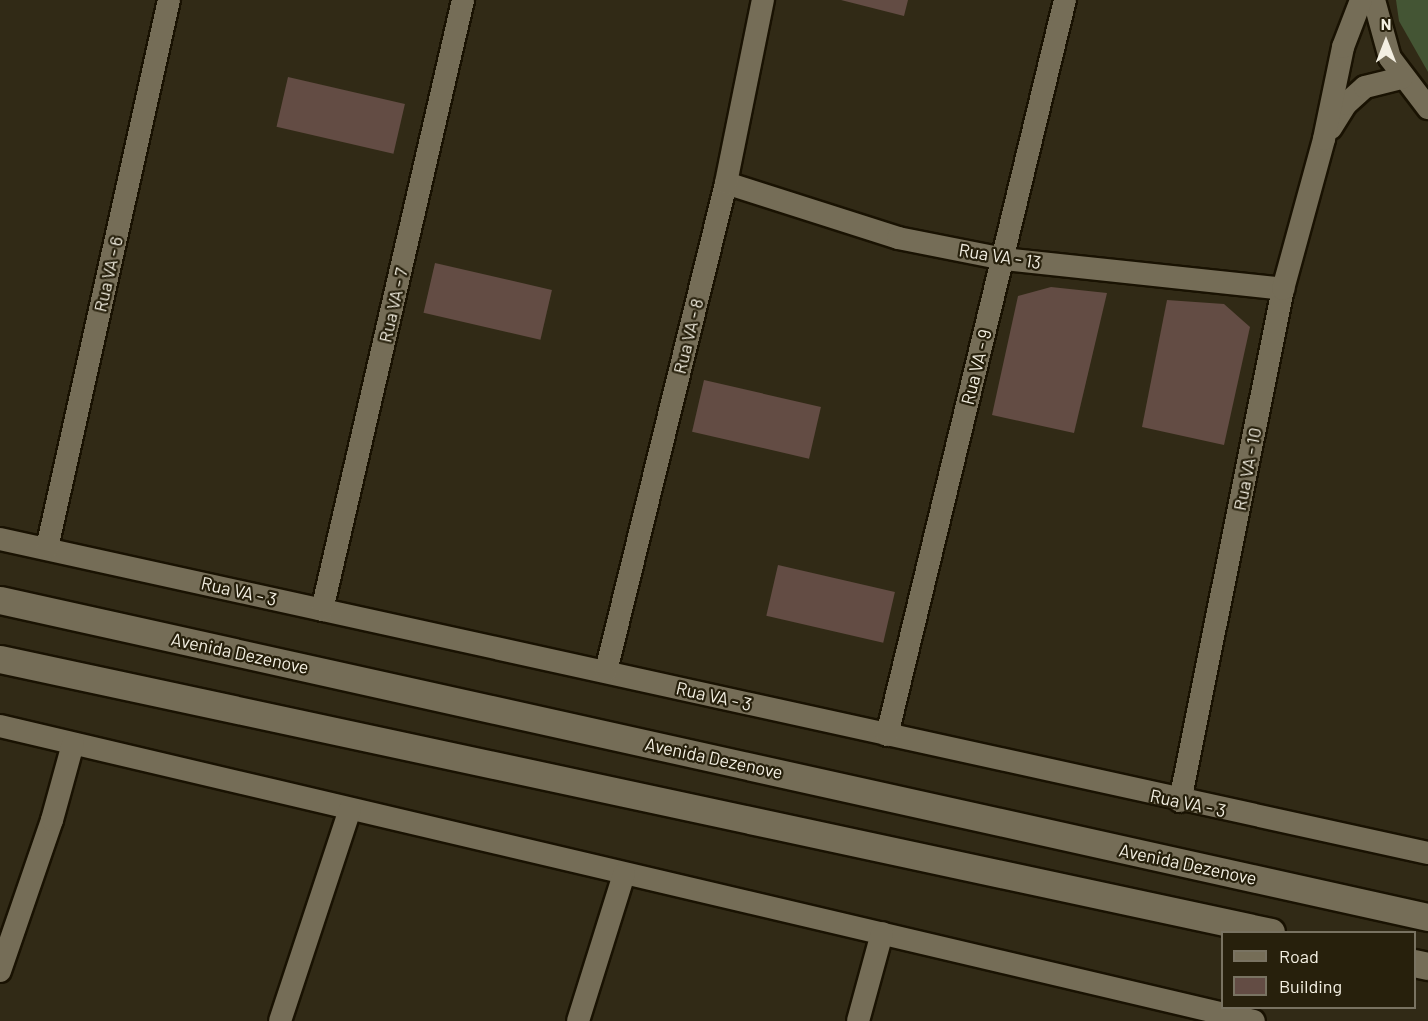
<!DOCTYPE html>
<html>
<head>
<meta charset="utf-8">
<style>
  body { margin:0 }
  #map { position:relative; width:1428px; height:1021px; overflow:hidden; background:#312a16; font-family:Barlow,sans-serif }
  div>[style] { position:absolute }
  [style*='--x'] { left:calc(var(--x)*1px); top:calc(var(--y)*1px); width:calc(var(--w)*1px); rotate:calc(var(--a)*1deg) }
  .green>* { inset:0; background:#445534 }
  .building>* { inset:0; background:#634c44; transform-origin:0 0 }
  .roads { filter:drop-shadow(2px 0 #191202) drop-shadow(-2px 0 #191202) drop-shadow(0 2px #191202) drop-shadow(0 -2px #191202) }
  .minor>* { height:22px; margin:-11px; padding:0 11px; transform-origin:11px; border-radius:11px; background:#756d57 }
  .tertiary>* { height:27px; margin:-13.5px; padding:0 13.5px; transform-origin:13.5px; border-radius:13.5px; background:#756d57 }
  span { translate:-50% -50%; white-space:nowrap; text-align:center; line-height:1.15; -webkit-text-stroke:4.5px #27200c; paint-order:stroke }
  .street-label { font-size:18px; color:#f3efe2 }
  .legend { position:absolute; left:1221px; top:931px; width:195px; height:78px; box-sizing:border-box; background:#27200c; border:2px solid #797362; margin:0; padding:8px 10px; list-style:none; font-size:18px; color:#f3efe2 }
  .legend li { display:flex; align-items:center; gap:12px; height:30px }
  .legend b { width:30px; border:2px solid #797362 }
  .north { position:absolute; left:1356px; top:12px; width:60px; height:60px; -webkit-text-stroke:4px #27200c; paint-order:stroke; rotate:0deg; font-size:16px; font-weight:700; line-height:24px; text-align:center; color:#f3efe2 }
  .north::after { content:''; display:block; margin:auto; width:21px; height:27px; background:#f3efe2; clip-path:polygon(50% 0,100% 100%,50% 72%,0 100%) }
</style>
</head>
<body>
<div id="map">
  <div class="green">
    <div style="clip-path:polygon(1396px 0,1428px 0,1428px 72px,1399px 21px)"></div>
  </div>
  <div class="building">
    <div style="clip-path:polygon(841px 0,908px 0,904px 16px)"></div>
    <div style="left:288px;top:77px;width:120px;height:51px;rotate:13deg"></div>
    <div style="left:435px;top:263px;width:120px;height:51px;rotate:13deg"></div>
    <div style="clip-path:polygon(1051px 287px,1107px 293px,1074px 433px,992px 415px,1018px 296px)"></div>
    <div style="clip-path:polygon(1167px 300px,1224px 304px,1250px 327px,1224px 445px,1142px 427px)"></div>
    <div style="left:704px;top:380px;width:120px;height:53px;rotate:13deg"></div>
    <div style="left:778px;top:565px;width:120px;height:52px;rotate:13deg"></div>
  </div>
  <div class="roads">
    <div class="minor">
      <div style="--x:1374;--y:0;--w:60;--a:74.6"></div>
      <div style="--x:1390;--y:58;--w:63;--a:52.8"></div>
      <div style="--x:1331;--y:128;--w:28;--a:-58"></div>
      <div style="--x:1346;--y:104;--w:25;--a:-42"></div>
      <div style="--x:1365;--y:87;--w:38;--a:-14"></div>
      <div style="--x:726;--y:183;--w:181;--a:17.7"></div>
      <div style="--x:898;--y:238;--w:108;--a:11.2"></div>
      <div style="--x:1004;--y:259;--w:281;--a:6.1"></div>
      <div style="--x:0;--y:539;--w:1462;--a:12.4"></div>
      <div style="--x:47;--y:548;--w:561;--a:-77.45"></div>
      <div style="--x:322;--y:610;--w:626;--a:-76.98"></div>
      <div style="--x:606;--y:671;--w:503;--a:-76.18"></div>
      <div style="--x:726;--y:183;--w:187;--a:-78.6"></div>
      <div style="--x:0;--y:726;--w:1288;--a:13.24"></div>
      <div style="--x:887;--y:735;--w:756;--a:-76.39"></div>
      <div style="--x:1180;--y:801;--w:522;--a:-78.63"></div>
      <div style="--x:1283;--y:289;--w:156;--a:-74.7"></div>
      <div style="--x:1324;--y:139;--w:94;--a:-78.3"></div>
      <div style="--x:1343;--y:47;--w:50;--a:-69"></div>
      <div style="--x:0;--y:971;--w:160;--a:-71"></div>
      <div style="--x:52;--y:820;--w:79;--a:-74.6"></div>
      <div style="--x:280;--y:1021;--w:223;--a:-71.7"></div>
      <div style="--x:578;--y:1021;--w:154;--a:-72.6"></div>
      <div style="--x:858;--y:1021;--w:91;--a:-74.7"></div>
    </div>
    <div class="tertiary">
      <div style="--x:0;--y:600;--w:1463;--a:12.52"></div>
      <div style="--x:0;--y:659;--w:1300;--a:12.12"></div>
      <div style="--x:1414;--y:963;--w:14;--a:12"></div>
    </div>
  </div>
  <div class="street-label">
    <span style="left:1000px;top:256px;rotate:9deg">Rua VA - 13</span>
    <span style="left:108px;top:274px;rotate:-77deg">Rua VA - 6</span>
    <span style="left:393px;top:305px;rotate:-77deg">Rua VA - 7</span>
    <span style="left:688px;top:336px;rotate:-76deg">Rua VA - 8</span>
    <span style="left:976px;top:367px;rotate:-76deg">Rua VA - 9</span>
    <span style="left:1247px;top:469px;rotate:-79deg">Rua VA - 10</span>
    <span style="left:239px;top:591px;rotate:13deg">Rua VA - 3</span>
    <span style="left:240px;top:653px;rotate:12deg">Avenida Dezenove</span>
    <span style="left:714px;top:696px;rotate:13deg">Rua VA - 3</span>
    <span style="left:714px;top:758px;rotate:12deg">Avenida Dezenove</span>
    <span style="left:1188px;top:803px;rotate:12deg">Rua VA - 3</span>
    <span style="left:1188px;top:864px;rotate:12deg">Avenida Dezenove</span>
  </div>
  <ul class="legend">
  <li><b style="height:8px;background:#756d57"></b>Road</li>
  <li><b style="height:16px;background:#634c44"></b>Building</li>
  </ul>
  <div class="north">N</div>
</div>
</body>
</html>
